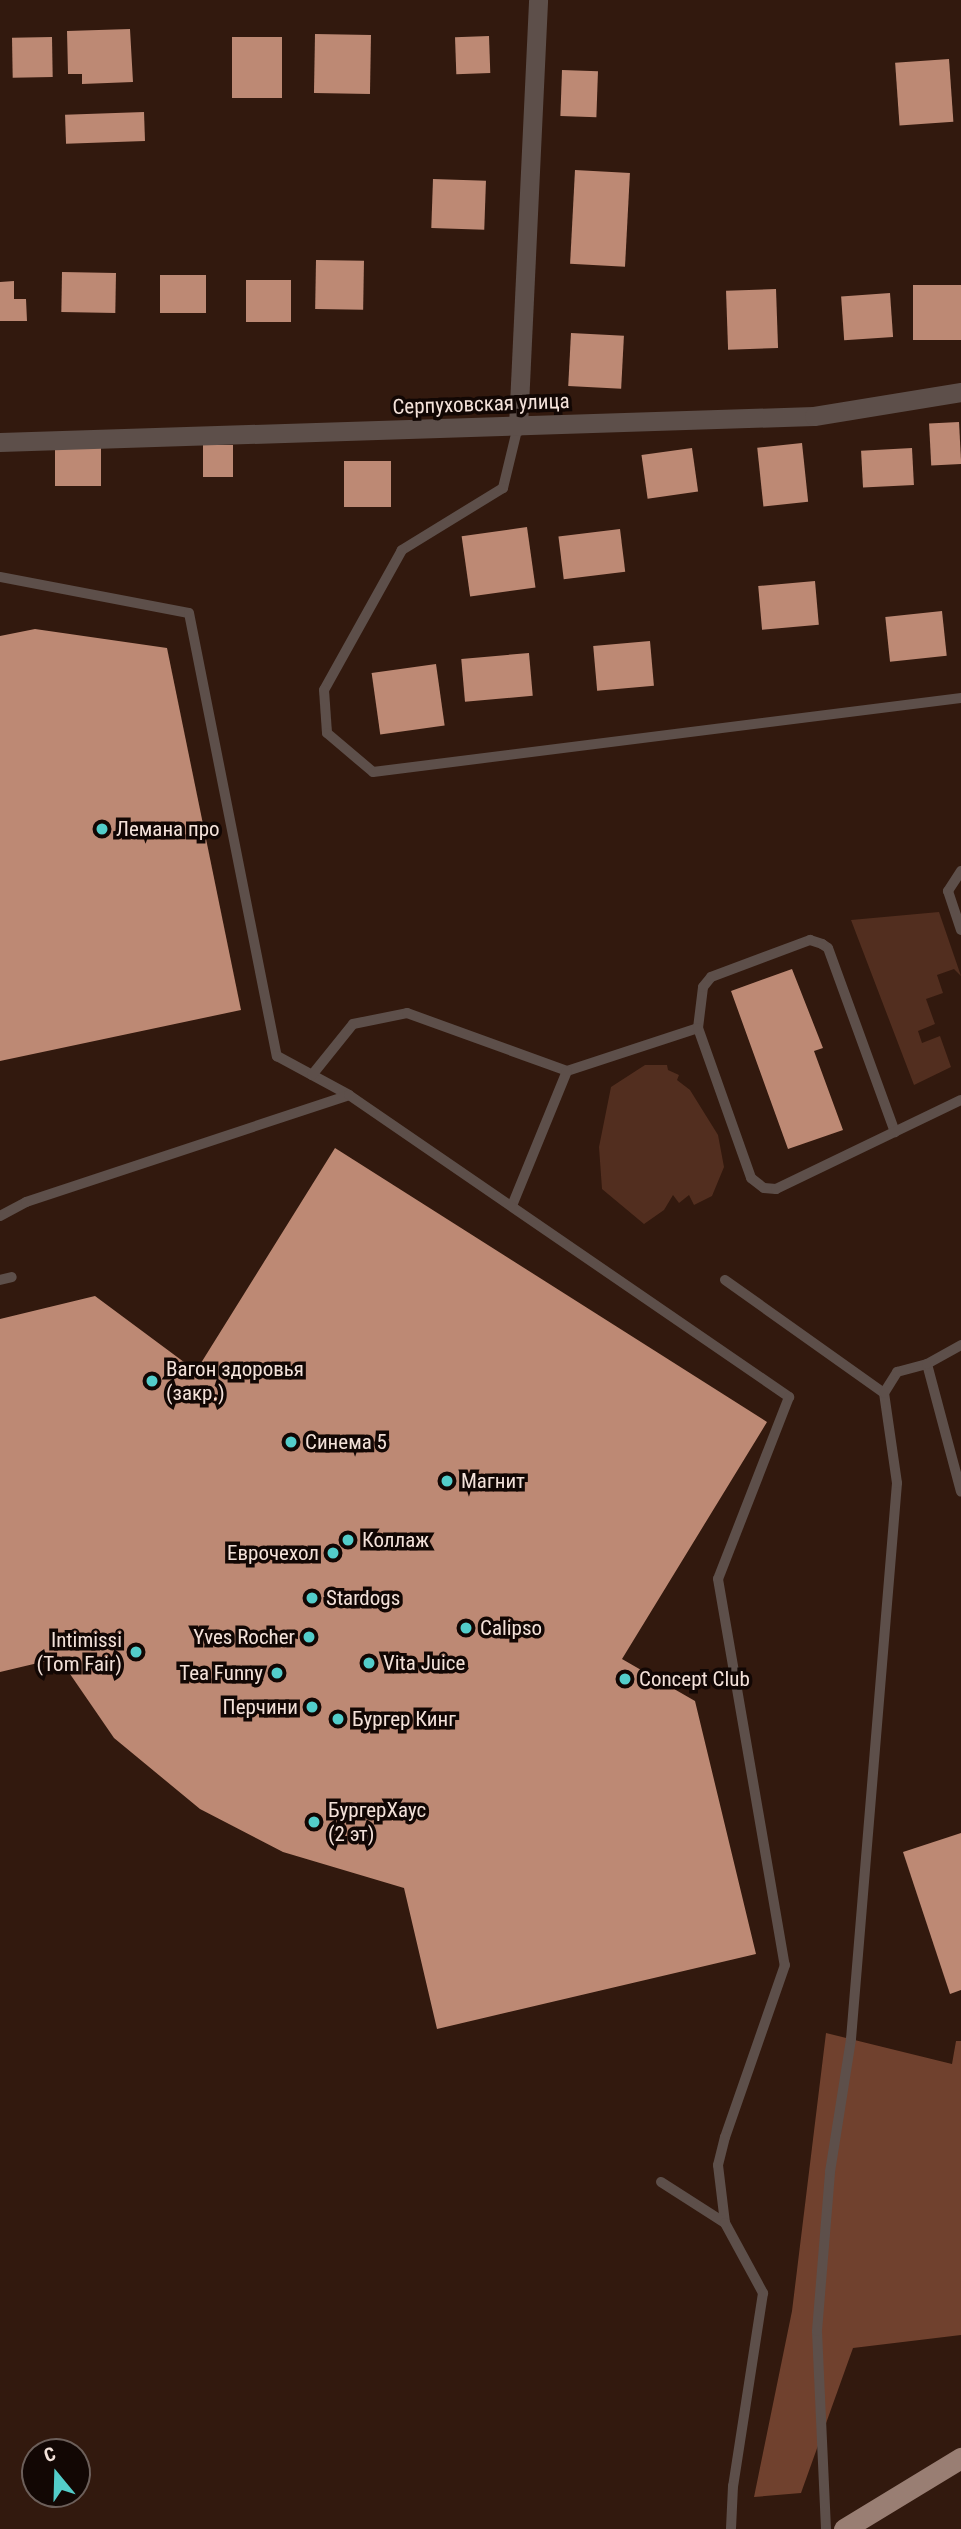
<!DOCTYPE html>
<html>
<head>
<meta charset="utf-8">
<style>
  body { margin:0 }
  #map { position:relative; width:961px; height:2529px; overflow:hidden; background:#32190e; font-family:"Roboto Condensed",sans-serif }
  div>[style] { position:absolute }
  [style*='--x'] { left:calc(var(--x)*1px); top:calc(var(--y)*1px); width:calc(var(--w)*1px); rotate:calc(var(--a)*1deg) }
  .green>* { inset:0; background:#522e1f }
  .forest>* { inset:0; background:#70412e }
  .building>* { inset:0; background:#bd8974; transform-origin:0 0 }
  .service>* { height:10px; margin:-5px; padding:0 5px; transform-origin:5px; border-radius:5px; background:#5d4f4a }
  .minor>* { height:19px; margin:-9.5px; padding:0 9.5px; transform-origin:9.5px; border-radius:9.5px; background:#5d4f4a }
  .primary>* { height:21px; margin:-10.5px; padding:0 10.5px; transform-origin:10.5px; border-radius:10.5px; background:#997e73 }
  .dots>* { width:19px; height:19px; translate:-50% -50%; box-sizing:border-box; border:4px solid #120704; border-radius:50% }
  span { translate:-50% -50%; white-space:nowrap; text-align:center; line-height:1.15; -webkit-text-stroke:7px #120704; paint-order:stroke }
  .street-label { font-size:21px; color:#f4e2da }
  .poi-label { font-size:21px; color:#f4e2da }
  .left { translate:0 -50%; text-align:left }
  .right { translate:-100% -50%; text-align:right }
  .north { position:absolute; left:21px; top:2438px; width:70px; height:70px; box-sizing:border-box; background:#120704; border:2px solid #6c5f5a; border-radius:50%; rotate:341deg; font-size:19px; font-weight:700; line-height:28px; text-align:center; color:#f4e2da }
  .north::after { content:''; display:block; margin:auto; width:24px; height:32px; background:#53cdca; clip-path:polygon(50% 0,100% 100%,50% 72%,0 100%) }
</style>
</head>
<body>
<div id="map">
  <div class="green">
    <div style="clip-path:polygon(939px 912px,961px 976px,954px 969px,937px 975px,943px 993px,926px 999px,935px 1024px,918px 1031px,922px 1043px,940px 1036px,951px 1067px,914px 1085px,851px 920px)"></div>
    <div style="clip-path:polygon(645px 1065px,667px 1065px,668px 1070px,679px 1075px,677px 1080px,690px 1090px,718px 1135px,724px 1167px,712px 1196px,694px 1205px,689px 1195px,679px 1203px,673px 1195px,664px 1210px,644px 1224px,602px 1189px,599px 1147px,611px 1087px)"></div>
  </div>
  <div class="forest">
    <div style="clip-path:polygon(826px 2033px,952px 2064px,956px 2041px,961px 2041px,961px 2335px,853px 2348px,801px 2493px,754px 2497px,792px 2311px)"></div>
  </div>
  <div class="building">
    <div style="clip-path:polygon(130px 29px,133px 82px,82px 84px,82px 74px,68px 74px,67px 31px)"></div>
    <div style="left:315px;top:34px;width:56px;height:59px;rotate:1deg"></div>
    <div style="left:489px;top:36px;width:37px;height:34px;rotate:88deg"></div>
    <div style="left:52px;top:37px;width:40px;height:40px;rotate:89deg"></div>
    <div style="left:232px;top:37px;width:50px;height:61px"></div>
    <div style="left:949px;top:59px;width:63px;height:54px;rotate:86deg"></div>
    <div style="left:562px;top:70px;width:36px;height:46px;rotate:2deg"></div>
    <div style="left:144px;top:112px;width:29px;height:79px;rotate:88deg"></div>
    <div style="left:575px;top:170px;width:55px;height:94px;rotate:3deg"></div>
    <div style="left:433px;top:179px;width:53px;height:49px;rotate:2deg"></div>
    <div style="left:316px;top:260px;width:48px;height:49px;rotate:1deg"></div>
    <div style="left:62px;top:272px;width:54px;height:40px;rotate:1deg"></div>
    <div style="left:206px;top:275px;width:38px;height:46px;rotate:90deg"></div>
    <div style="left:291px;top:280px;width:42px;height:45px;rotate:90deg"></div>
    <div style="clip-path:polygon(14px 281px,14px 299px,26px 299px,27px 321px,0 321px,0 282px)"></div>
    <div style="left:961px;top:285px;width:55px;height:48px;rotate:90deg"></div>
    <div style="left:776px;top:289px;width:59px;height:50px;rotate:88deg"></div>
    <div style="left:890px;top:293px;width:44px;height:49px;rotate:86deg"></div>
    <div style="left:571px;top:333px;width:53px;height:53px;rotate:3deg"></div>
    <div style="left:959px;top:422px;width:42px;height:30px;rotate:87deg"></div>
    <div style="left:802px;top:443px;width:59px;height:45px;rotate:84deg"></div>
    <div style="left:203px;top:445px;width:30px;height:32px"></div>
    <div style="left:55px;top:448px;width:46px;height:38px"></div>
    <div style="left:692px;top:448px;width:44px;height:51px;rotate:82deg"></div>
    <div style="left:912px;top:448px;width:37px;height:51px;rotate:87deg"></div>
    <div style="left:344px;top:461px;width:47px;height:46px"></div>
    <div style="left:527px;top:527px;width:61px;height:66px;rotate:82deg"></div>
    <div style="left:620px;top:529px;width:43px;height:62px;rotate:83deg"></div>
    <div style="left:815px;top:581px;width:44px;height:57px;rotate:85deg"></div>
    <div style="left:942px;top:611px;width:45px;height:57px;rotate:84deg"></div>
    <div style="clip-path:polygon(35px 629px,167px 648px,241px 1010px,0 1061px,0 636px)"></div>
    <div style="left:650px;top:641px;width:45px;height:57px;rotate:85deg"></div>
    <div style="left:529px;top:653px;width:43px;height:68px;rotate:85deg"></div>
    <div style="left:436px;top:664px;width:62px;height:65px;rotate:82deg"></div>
    <div style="clip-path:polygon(792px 969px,823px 1048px,814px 1051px,843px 1130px,788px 1149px,731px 991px)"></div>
    <div style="clip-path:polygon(335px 1148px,767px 1422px,622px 1659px,695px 1701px,756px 1954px,437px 2029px,404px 1888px,283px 1852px,200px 1809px,114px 1738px,59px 1658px,0 1672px,0 1319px,95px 1296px,196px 1371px)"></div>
    <div style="clip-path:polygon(961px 1833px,961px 1990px,950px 1994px,903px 1852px)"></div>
  </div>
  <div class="service">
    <div style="--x:518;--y:426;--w:64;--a:103.6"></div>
    <div style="--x:503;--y:488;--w:119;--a:148.5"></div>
    <div style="--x:402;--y:550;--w:160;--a:119.1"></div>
    <div style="--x:324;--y:690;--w:43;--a:86"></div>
    <div style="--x:327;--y:733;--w:60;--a:40.3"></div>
    <div style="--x:373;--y:772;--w:593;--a:-7.17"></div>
    <div style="--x:0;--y:577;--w:192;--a:10.8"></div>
    <div style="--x:189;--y:613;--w:452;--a:78.8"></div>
    <div style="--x:277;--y:1056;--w:82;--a:28.4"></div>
    <div style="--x:961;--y:871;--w:24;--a:123"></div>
    <div style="--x:948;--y:891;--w:41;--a:71.6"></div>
    <div style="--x:698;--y:1028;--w:41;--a:-83"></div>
    <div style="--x:703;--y:987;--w:13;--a:-51"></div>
    <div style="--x:711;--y:977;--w:106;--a:-20.5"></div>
    <div style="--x:810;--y:940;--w:13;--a:18"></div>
    <div style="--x:822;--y:944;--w:7;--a:34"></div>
    <div style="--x:828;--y:948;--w:196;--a:70"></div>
    <div style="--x:567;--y:1071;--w:138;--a:-18.2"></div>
    <div style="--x:698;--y:1028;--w:159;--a:70.5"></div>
    <div style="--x:751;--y:1178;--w:16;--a:38"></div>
    <div style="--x:764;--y:1188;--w:12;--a:5"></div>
    <div style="--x:776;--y:1189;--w:205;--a:-25.7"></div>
    <div style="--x:312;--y:1075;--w:65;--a:-51.2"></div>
    <div style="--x:353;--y:1024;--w:55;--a:-11.5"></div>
    <div style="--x:407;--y:1013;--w:170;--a:19.9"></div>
    <div style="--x:567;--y:1071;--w:146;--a:112.2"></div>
    <div style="--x:0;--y:1216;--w:30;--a:-28"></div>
    <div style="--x:26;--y:1202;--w:340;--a:-18.3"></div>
    <div style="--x:349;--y:1095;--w:534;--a:34.46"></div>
    <div style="--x:789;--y:1397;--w:195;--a:111.3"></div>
    <div style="--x:718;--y:1579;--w:392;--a:80.2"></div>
    <div style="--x:785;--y:1965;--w:182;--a:109.2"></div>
    <div style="--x:725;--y:2137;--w:29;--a:104"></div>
    <div style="--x:718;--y:2165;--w:58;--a:83.1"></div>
    <div style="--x:0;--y:1280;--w:12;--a:-14"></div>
    <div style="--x:725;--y:1280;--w:195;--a:35.4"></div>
    <div style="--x:927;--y:1364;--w:132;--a:75.1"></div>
    <div style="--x:661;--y:2182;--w:76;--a:32.6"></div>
    <div style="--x:725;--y:2223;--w:80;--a:61.5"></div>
    <div style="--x:763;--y:2293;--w:195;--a:98.8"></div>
    <div style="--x:733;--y:2486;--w:43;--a:92.7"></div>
    <div style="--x:826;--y:2529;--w:198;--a:-92.6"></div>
    <div style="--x:817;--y:2331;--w:160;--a:-85.3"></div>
    <div style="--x:830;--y:2172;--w:135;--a:-81"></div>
    <div style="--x:851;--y:2039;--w:558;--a:-85.27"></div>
    <div style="--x:897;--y:1483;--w:91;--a:-98.2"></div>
    <div style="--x:884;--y:1393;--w:25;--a:-58"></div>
    <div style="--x:897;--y:1372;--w:31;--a:-15"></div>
    <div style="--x:927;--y:1364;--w:39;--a:-29"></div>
  </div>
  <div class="minor">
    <div style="--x:518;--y:426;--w:426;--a:-87.3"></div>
    <div style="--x:0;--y:442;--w:814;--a:-1.83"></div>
    <div style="--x:814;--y:416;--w:149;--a:-9.3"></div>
  </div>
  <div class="primary">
    <div style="--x:844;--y:2529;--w:137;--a:-31.3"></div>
  </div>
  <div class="dots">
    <div style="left:102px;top:829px;background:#53cdca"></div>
    <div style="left:152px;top:1381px;background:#53cdca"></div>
    <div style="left:291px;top:1442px;background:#53cdca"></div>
    <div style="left:447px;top:1481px;background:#53cdca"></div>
    <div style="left:348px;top:1540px;background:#53cdca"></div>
    <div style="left:333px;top:1553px;background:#53cdca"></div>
    <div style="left:312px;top:1598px;background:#53cdca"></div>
    <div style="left:466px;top:1628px;background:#53cdca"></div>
    <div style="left:309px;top:1637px;background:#53cdca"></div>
    <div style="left:136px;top:1652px;background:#53cdca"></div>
    <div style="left:369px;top:1663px;background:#53cdca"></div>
    <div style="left:277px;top:1673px;background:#53cdca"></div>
    <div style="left:625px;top:1679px;background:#53cdca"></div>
    <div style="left:312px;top:1707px;background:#53cdca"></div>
    <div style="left:338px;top:1719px;background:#53cdca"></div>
    <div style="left:314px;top:1822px;background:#53cdca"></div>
  </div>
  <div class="street-label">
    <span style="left:481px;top:404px;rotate:-2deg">Серпуховская улица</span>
  </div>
  <div class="poi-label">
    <span class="left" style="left:116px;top:829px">Лемана про</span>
    <span class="left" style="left:166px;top:1381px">Вагон здоровья<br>(закр.)</span>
    <span class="left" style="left:305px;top:1442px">Синема 5</span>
    <span class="left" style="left:461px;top:1481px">Магнит</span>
    <span class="left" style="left:362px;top:1540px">Коллаж</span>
    <span class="right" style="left:319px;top:1553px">Еврочехол</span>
    <span class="left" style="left:326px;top:1598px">Stardogs</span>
    <span class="left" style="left:480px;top:1628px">Calipso</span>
    <span class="right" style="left:295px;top:1637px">Yves Rocher</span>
    <span class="right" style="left:122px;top:1652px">Intimissi<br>(Tom Fair)</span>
    <span class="left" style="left:383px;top:1663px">Vita Juice</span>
    <span class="right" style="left:263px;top:1673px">Tea Funny</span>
    <span class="left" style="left:639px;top:1679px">Concept Club</span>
    <span class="right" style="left:298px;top:1707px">Перчини</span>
    <span class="left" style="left:352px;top:1719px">Бургер Кинг</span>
    <span class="left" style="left:328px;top:1822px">БургерХаус<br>(2 эт)</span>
  </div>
  <div class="north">С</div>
</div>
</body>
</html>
